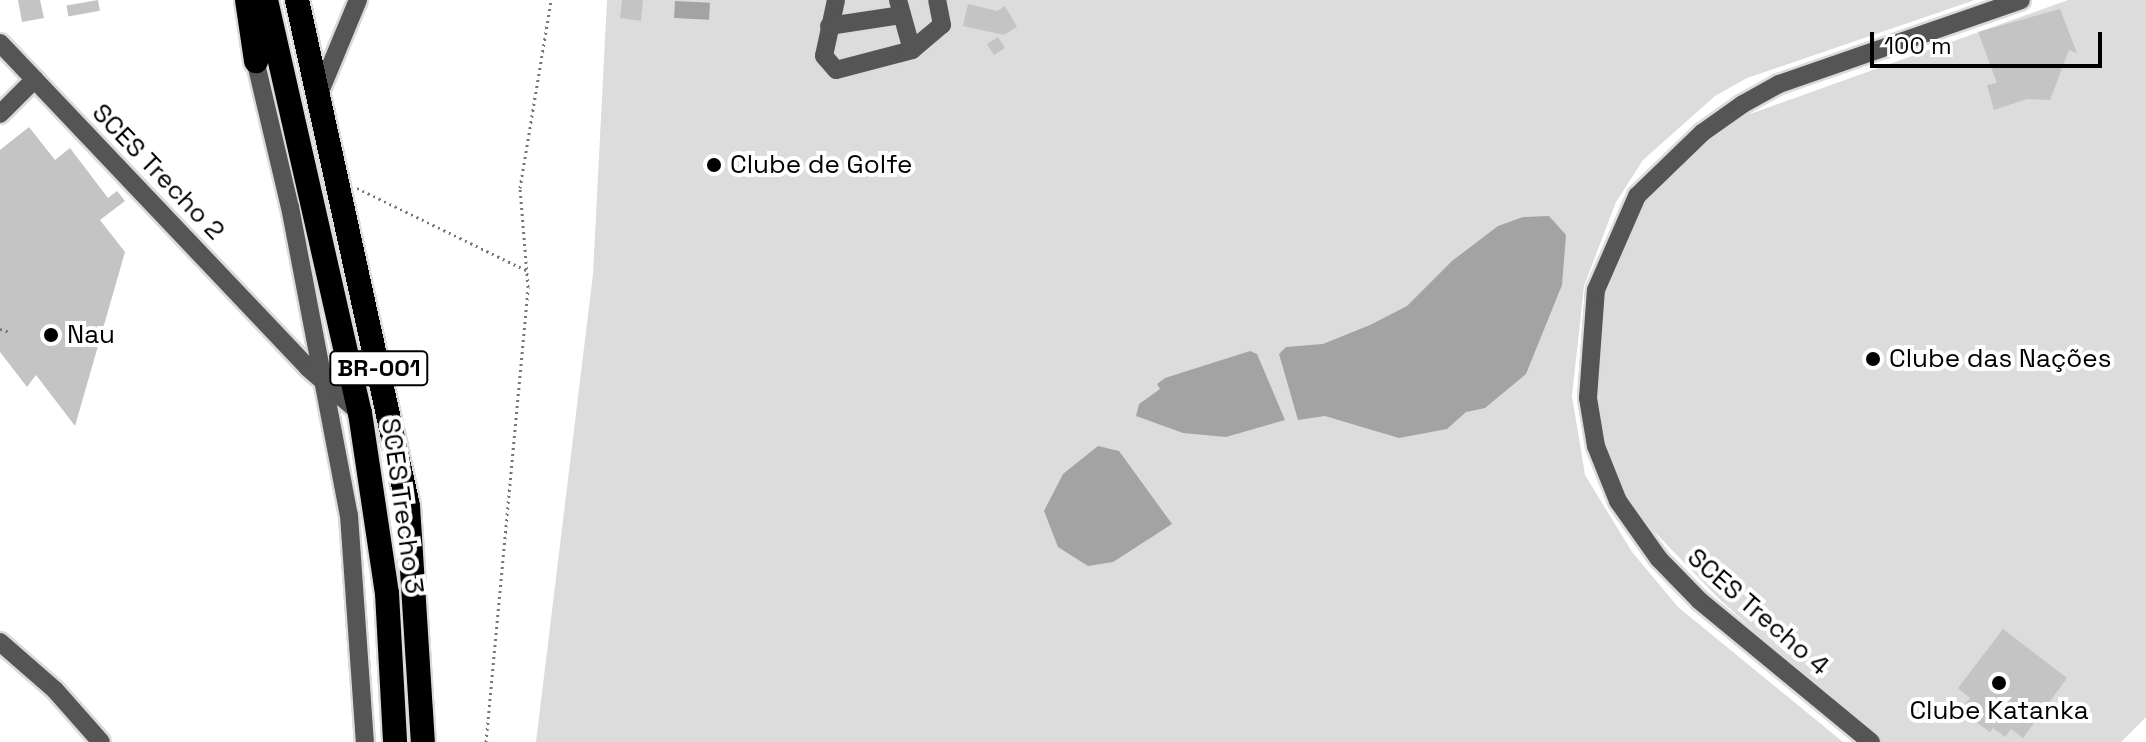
<!DOCTYPE html>
<html>
<head>
<meta charset="utf-8">
<style>
  body { margin:0 }
  #map { position:relative; width:2146px; height:742px; overflow:hidden; background:#fff; font-family:"Space Grotesk",sans-serif }
  div>[style] { position:absolute }
  [style*='--x'] { left:calc(var(--x)*1px); top:calc(var(--y)*1px); width:calc(var(--w)*1px); rotate:calc(var(--a)*1deg) }
  .green>* { inset:0; background:#dcdcdc }
  .water>* { inset:0; background:#a3a3a3; transform-origin:0 0 }
  .building>* { inset:0; background:#c4c4c4; transform-origin:0 0 }
  .path>* { height:3px; margin-top:-1.5px; transform-origin:0; background:repeating-linear-gradient(90deg,#777 0 2px,transparent 0 6px) }
  .roads { filter:drop-shadow(2px 0 #dbdbdb) drop-shadow(-2px 0 #dbdbdb) drop-shadow(0 2px #dbdbdb) drop-shadow(0 -2px #dbdbdb) }
  .minor>* { height:18px; margin:-9px; padding:0 9px; transform-origin:9px; border-radius:9px; background:#555 }
  .highway>* { height:24px; margin:-12px; padding:0 12px; transform-origin:12px; border-radius:12px; background:#000 }
  .dots>* { width:22px; height:22px; translate:-50% -50%; box-sizing:border-box; border:4px solid #fff; border-radius:50% }
  span { translate:-50% -50%; white-space:nowrap; text-align:center; line-height:1.15; -webkit-text-stroke:8px #fff; paint-order:stroke }
  .shield-label span { padding:2px 6px; background:#fff; border:2px solid; border-radius:6px; -webkit-text-stroke-width:0 }
  .shield-label { font-size:24px; color:#000; font-weight:700 }
  .poi-label { font-size:26px; color:#000 }
  .left { translate:0 -50%; text-align:left }
  .street-label { font-size:26px; color:#000 }
  .scale { position:absolute; left:1870px; top:32px; width:232px; height:36px; box-sizing:border-box; border:4px solid #000; border-top:0; padding-left:10px; font-size:24px; line-height:28px; white-space:nowrap; color:#000; -webkit-text-stroke:6px #fff; paint-order:stroke }
</style>
</head>
<body>
<div id="map">
  <div class="green">
    <div style="clip-path:polygon(607px 0,1975px 0,1747px 78px,1715px 96px,1643px 160px,1616px 202px,1584px 286px,1572px 396px,1585px 475px,1632px 552px,1678px 607px,1843px 742px,536px 742px,593px 274px)"></div>
    <div style="clip-path:polygon(2068px 0,2146px 0,2146px 717px,2121px 742px,1878px 742px,1718px 598px,1626px 502px,1599px 418px,1603px 299px,1638px 198px,1714px 127px)"></div>
  </div>
  <div class="water">
    <div style="left:675px;top:1px;width:35px;height:17px;rotate:3deg"></div>
    <div style="clip-path:polygon(1549px 216px,1566px 235px,1562px 285px,1526px 374px,1485px 408px,1466px 412px,1447px 429px,1399px 438px,1325px 416px,1298px 420px,1279px 354px,1286px 347px,1323px 344px,1370px 325px,1407px 306px,1452px 261px,1498px 226px,1523px 217px)"></div>
    <div style="clip-path:polygon(1250px 351px,1257px 354px,1285px 420px,1226px 437px,1183px 433px,1136px 416px,1139px 404px,1160px 389px,1157px 384px,1165px 378px)"></div>
    <div style="clip-path:polygon(1098px 446px,1119px 451px,1172px 524px,1113px 562px,1088px 566px,1058px 547px,1044px 511px,1063px 474px)"></div>
  </div>
  <div class="building">
    <div style="clip-path:polygon(18px 0,40px 0,44px 18px,22px 22px)"></div>
    <div style="left:98px;top:0;width:11px;height:32px;rotate:80deg"></div>
    <div style="clip-path:polygon(622px 0,643px 0,641px 21px,620px 18px)"></div>
    <div style="clip-path:polygon(968px 4px,997px 11px,1005px 6px,1017px 27px,1004px 35px,963px 26px)"></div>
    <div style="clip-path:polygon(2060px 9px,2077px 53px,2069px 50px,2050px 100px,2027px 99px,1994px 110px,1987px 85px,1997px 83px,1978px 32px)"></div>
    <div style="left:998px;top:37px;width:13px;height:13px;rotate:58deg"></div>
    <div style="clip-path:polygon(29px 127px,55px 160px,70px 148px,108px 198px,117px 191px,125px 201px,100px 220px,125px 252px,75px 426px,36px 375px,27px 387px,0 352px,0 150px)"></div>
    <div style="clip-path:polygon(2003px 629px,2067px 678px,2023px 738px,2011px 729px,2005px 737px,1993px 728px,1990px 732px,1973px 720px,1976px 715px,1964px 705px,1970px 698px,1958px 688px)"></div>
  </div>
  <div class="path">
    <div style="--x:357;--y:188;--w:188;--a:25.9"></div>
    <div style="--x:0;--y:329;--w:9;--a:18"></div>
    <div style="--x:486;--y:742;--w:457;--a:-84.7"></div>
    <div style="--x:528;--y:287;--w:99;--a:-94.6"></div>
    <div style="--x:520;--y:188;--w:191;--a:-80.6"></div>
  </div>
  <div class="roads">
    <div class="minor">
      <div style="--x:836;--y:0;--w:57;--a:102.1"></div>
      <div style="--x:824;--y:56;--w:18;--a:49"></div>
      <div style="--x:836;--y:70;--w:79;--a:-14.7"></div>
      <div style="--x:912;--y:50;--w:39;--a:-40"></div>
      <div style="--x:942;--y:25;--w:25;--a:-101"></div>
      <div style="--x:898;--y:0;--w:52;--a:74.4"></div>
      <div style="--x:829;--y:26;--w:74;--a:-8.6"></div>
      <div style="--x:0;--y:43;--w:448;--a:46.5"></div>
      <div style="--x:308;--y:368;--w:69;--a:40.9"></div>
      <div style="--x:253;--y:51;--w:160;--a:76.7"></div>
      <div style="--x:290;--y:207;--w:314;--a:79.2"></div>
      <div style="--x:349;--y:515;--w:228;--a:86"></div>
      <div style="--x:319;--y:94;--w:102;--a:-67.5"></div>
      <div style="--x:0;--y:114;--w:49;--a:-45"></div>
      <div style="--x:0;--y:642;--w:73;--a:41.1"></div>
      <div style="--x:55;--y:690;--w:69;--a:48.5"></div>
      <div style="--x:1871;--y:742;--w:222;--a:-140.5"></div>
      <div style="--x:1700;--y:601;--w:59;--a:-134.3"></div>
      <div style="--x:1659;--y:559;--w:71;--a:-125.3"></div>
      <div style="--x:1618;--y:501;--w:59;--a:-111.8"></div>
      <div style="--x:1596;--y:446;--w:49;--a:-99.5"></div>
      <div style="--x:1588;--y:398;--w:108;--a:-85.8"></div>
      <div style="--x:1596;--y:290;--w:103;--a:-66.4"></div>
      <div style="--x:1637;--y:196;--w:91;--a:-44.1"></div>
      <div style="--x:1702;--y:133;--w:50;--a:-35.3"></div>
      <div style="--x:1743;--y:104;--w:41;--a:-29.1"></div>
      <div style="--x:1779;--y:84;--w:256;--a:-19.1"></div>
    </div>
    <div class="highway">
      <div style="--x:247;--y:0;--w:62;--a:81.6"></div>
      <div style="--x:266;--y:0;--w:424;--a:77.2"></div>
      <div style="--x:360;--y:413;--w:182;--a:81.5"></div>
      <div style="--x:387;--y:593;--w:149;--a:86.9"></div>
      <div style="--x:297;--y:0;--w:518;--a:77.63"></div>
      <div style="--x:408;--y:506;--w:236;--a:86.4"></div>
    </div>
  </div>
  <div class="dots">
    <div style="left:714px;top:165px;background:#000"></div>
    <div style="left:51px;top:335px;background:#000"></div>
    <div style="left:1873px;top:359px;background:#000"></div>
    <div style="left:1999px;top:683px;background:#000"></div>
  </div>
  <div class="shield-label">
    <span style="left:379px;top:368px">BR-001</span>
  </div>
  <div class="poi-label">
    <span class="left" style="left:730px;top:165px">Clube de Golfe</span>
    <span class="left" style="left:67px;top:335px">Nau</span>
    <span class="left" style="left:1889px;top:359px">Clube das Nações</span>
    <span style="left:1999px;top:711px">Clube Katanka</span>
  </div>
  <div class="street-label">
    <span style="left:158px;top:172px;rotate:46deg">SCES Trecho 2</span>
    <span style="left:402px;top:506px;rotate:82deg">SCES Trecho 3</span>
    <span style="left:1758px;top:612px;rotate:41deg">SCES Trecho 4</span>
  </div>
  <div class="scale">100 m</div>
</div>
</body>
</html>
